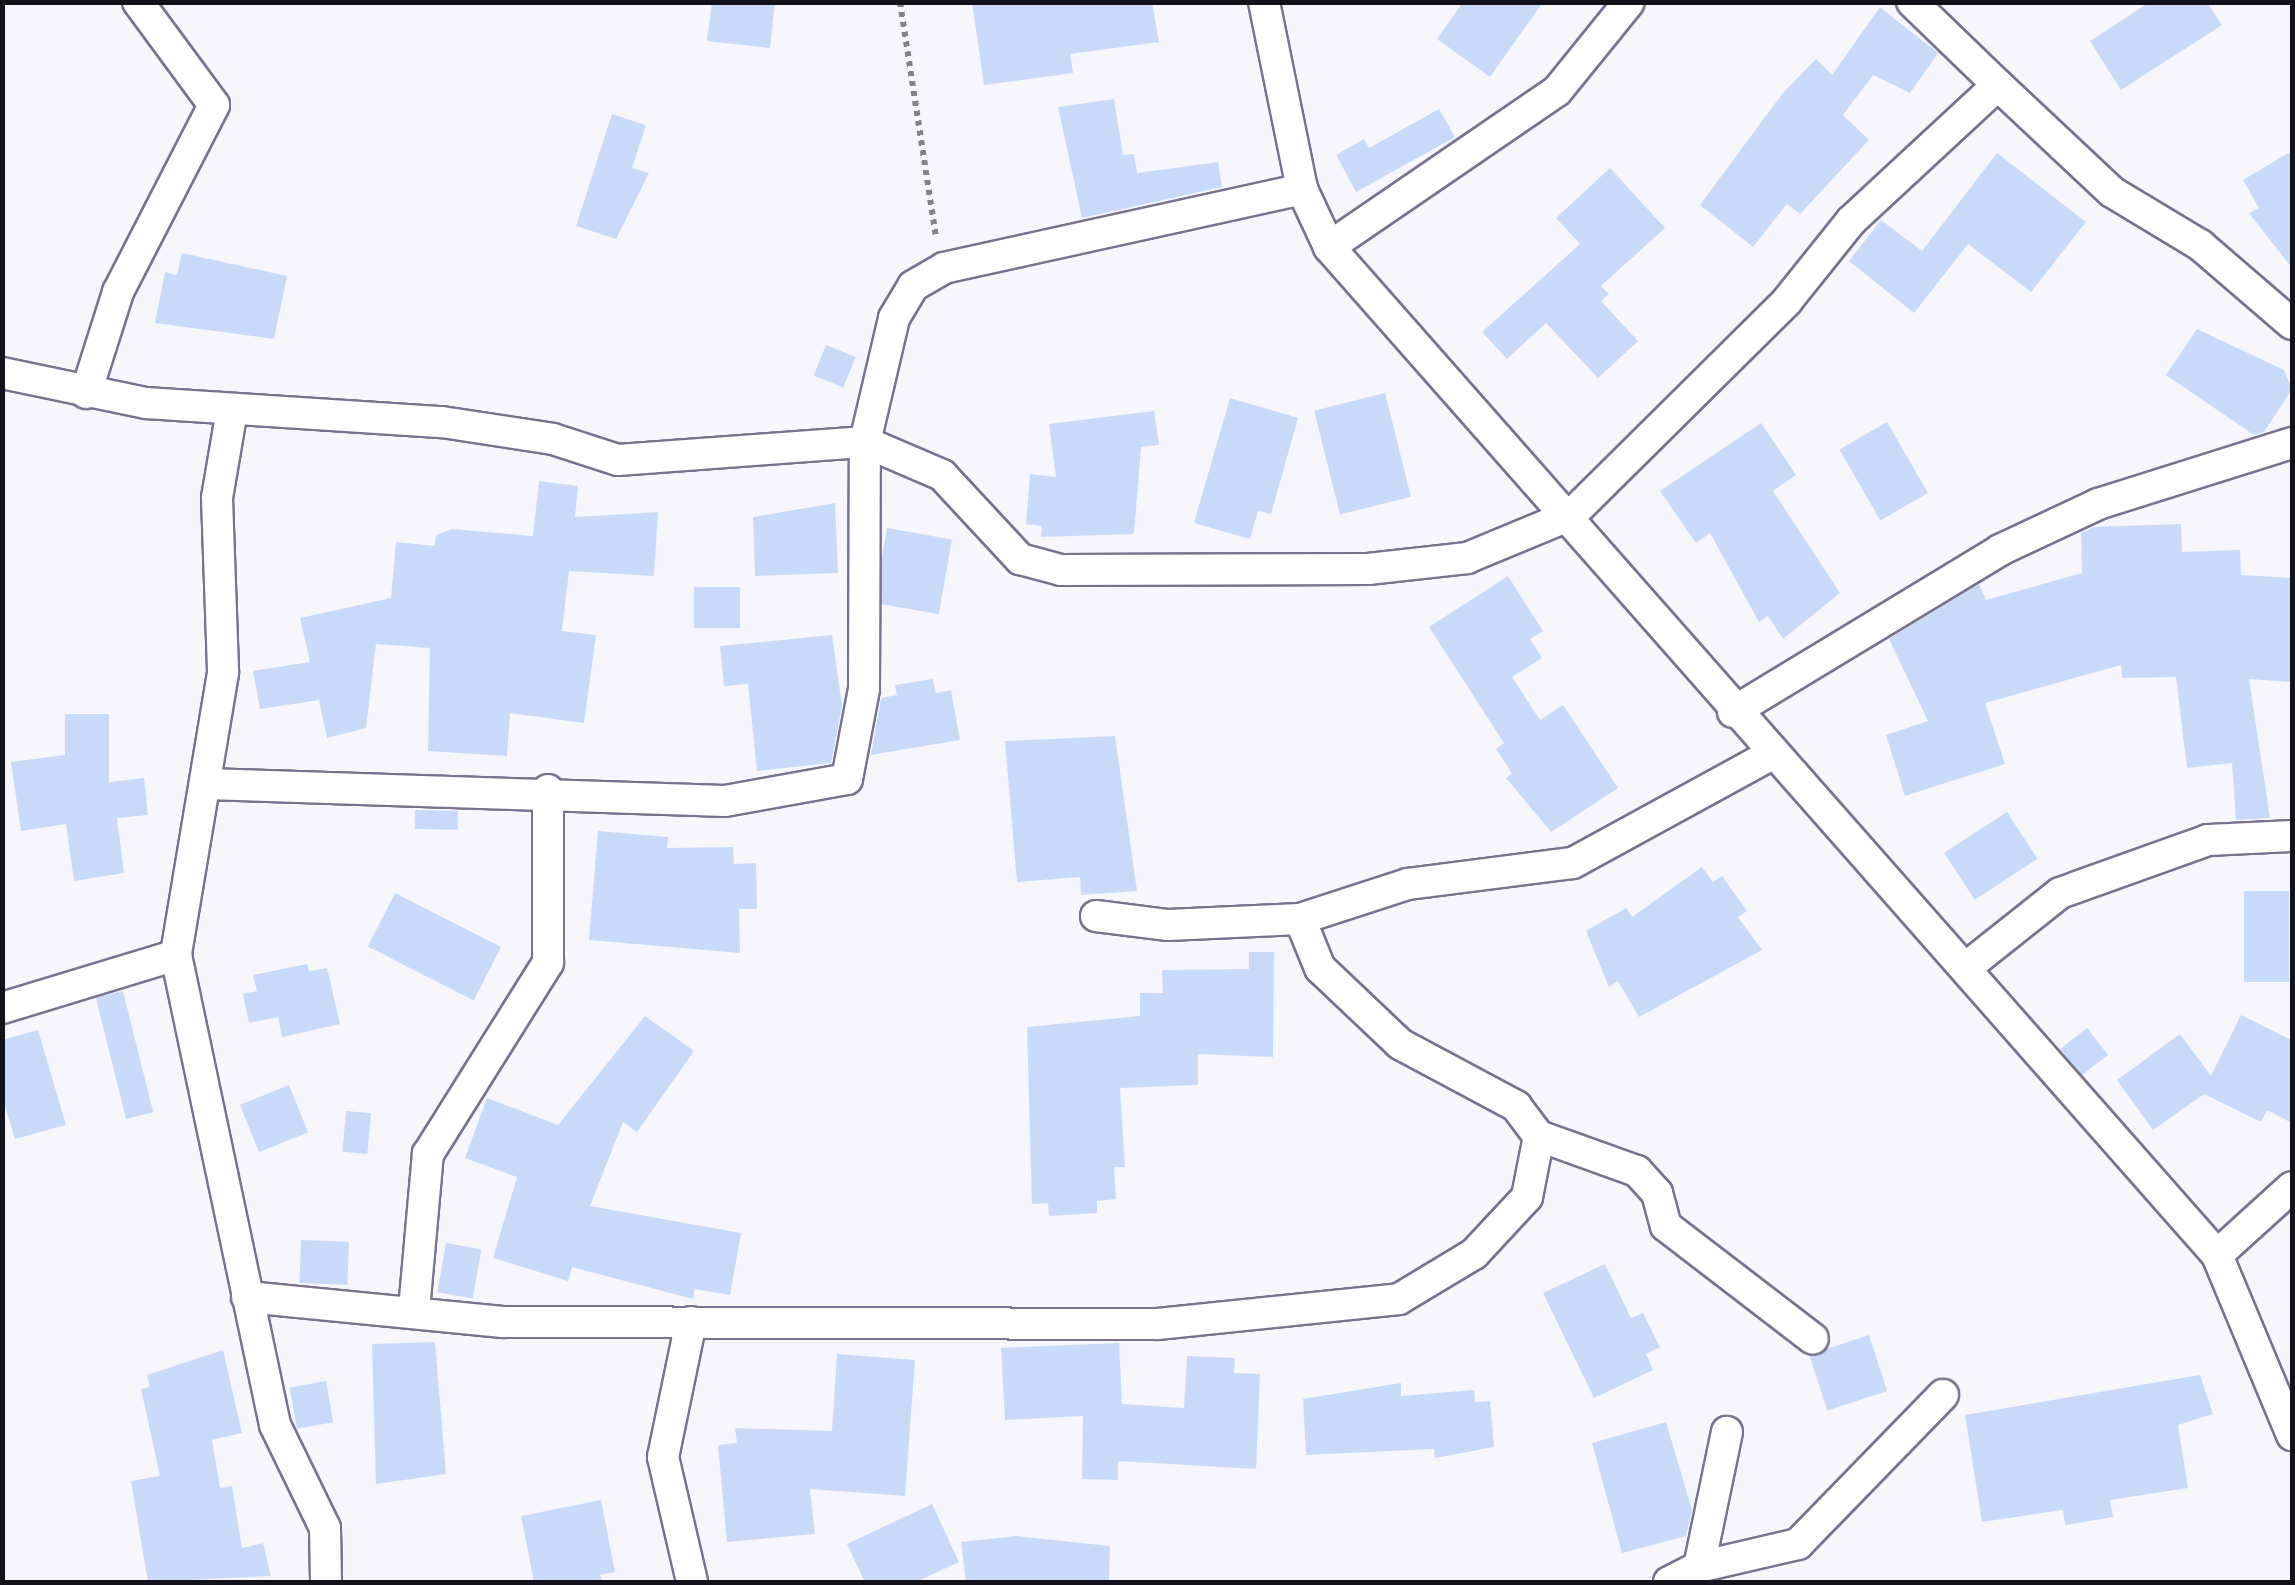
<!DOCTYPE html>
<html>
<head>
<meta charset="utf-8">
<style>
  body { margin:0 }
  #map { position:relative; width:2295px; height:1585px; overflow:hidden; background:#f7f6fc; font-family:"PT Sans",sans-serif }
  div>[style] { position:absolute }
  [style*='--x'] { left:calc(var(--x)*1px); top:calc(var(--y)*1px); width:calc(var(--w)*1px); rotate:calc(var(--a)*1deg) }
  .building>* { inset:0; background:#c8dafa; transform-origin:0 0 }
  .path>* { height:6px; margin-top:-3px; transform-origin:0; background:repeating-linear-gradient(90deg,#838189 0 5px,transparent 0 10px) }
  .roads { filter:drop-shadow(2px 0 #78728d) drop-shadow(-2px 0 #78728d) drop-shadow(0 2px #78728d) drop-shadow(0 -2px #78728d) }
  .street>* { height:30px; margin:-15px; padding:0 15px; transform-origin:15px; border-radius:15px; background:#fff }
  span { translate:-50% -50%; white-space:nowrap; text-align:center; line-height:1.15; -webkit-text-stroke:8px #fff; paint-order:stroke }
  .frame { position:absolute; inset:0; border:5px solid #13111b; pointer-events:none }
</style>
</head>
<body>
<div id="map">
  <div class="building">
    <div style="clip-path:polygon(712px 2px,775px 2px,770px 48px,707px 41px)"></div>
    <div style="clip-path:polygon(972px 2px,1152px 2px,1159px 42px,1070px 54px,1073px 73px,984px 85px)"></div>
    <div style="clip-path:polygon(1463px 2px,1543px 2px,1490px 77px,1437px 39px)"></div>
    <div style="clip-path:polygon(2150px 2px,2207px 2px,2222px 25px,2121px 90px,2090px 41px)"></div>
    <div style="clip-path:polygon(1880px 7px,1938px 53px,1910px 93px,1873px 75px,1843px 115px,1869px 140px,1800px 214px,1787px 204px,1753px 247px,1700px 205px,1782px 94px,1816px 59px,1832px 75px)"></div>
    <div style="clip-path:polygon(1114px 99px,1123px 155px,1134px 154px,1137px 173px,1218px 162px,1222px 187px,1082px 218px,1058px 107px)"></div>
    <div style="clip-path:polygon(1439px 109px,1455px 137px,1356px 192px,1336px 155px,1364px 139px,1369px 148px)"></div>
    <div style="clip-path:polygon(612px 114px,646px 125px,632px 168px,649px 173px,616px 239px,576px 226px)"></div>
    <div style="clip-path:polygon(2292px 151px,2292px 268px,2249px 213px,2259px 208px,2243px 180px)"></div>
    <div style="clip-path:polygon(1997px 153px,2086px 222px,2031px 292px,1968px 244px,1914px 313px,1849px 261px,1881px 220px,1922px 251px)"></div>
    <div style="clip-path:polygon(1610px 168px,1665px 228px,1601px 286px,1609px 294px,1601px 301px,1638px 341px,1598px 378px,1546px 323px,1507px 359px,1482px 332px,1580px 244px,1556px 218px)"></div>
    <div style="clip-path:polygon(182px 253px,287px 276px,274px 339px,155px 323px,165px 272px,177px 275px)"></div>
    <div style="clip-path:polygon(2197px 329px,2284px 370px,2292px 389px,2264px 432px,2254px 435px,2166px 375px)"></div>
    <div style="left:826px;top:345px;width:32px;height:33px;rotate:22deg"></div>
    <div style="left:1385px;top:393px;width:107px;height:73px;rotate:76deg"></div>
    <div style="clip-path:polygon(1230px 398px,1298px 418px,1271px 514px,1258px 511px,1250px 539px,1194px 523px)"></div>
    <div style="clip-path:polygon(1154px 411px,1159px 445px,1141px 447px,1134px 534px,1041px 537px,1042px 526px,1026px 524px,1030px 474px,1056px 477px,1049px 424px)"></div>
    <div style="left:1887px;top:422px;width:82px;height:55px;rotate:60deg"></div>
    <div style="clip-path:polygon(1761px 423px,1796px 475px,1773px 491px,1840px 593px,1783px 639px,1768px 616px,1759px 622px,1710px 533px,1696px 543px,1660px 491px)"></div>
    <div style="clip-path:polygon(539px 481px,578px 486px,575px 517px,658px 512px,654px 576px,569px 571px,562px 631px,596px 635px,584px 723px,510px 713px,507px 756px,428px 751px,430px 648px,376px 644px,366px 728px,327px 738px,319px 700px,260px 709px,253px 671px,310px 662px,300px 618px,391px 598px,396px 542px,435px 546px,436px 535px,452px 529px,533px 536px)"></div>
    <div style="clip-path:polygon(835px 503px,838px 573px,755px 576px,753px 517px)"></div>
    <div style="clip-path:polygon(2181px 524px,2182px 552px,2240px 550px,2241px 575px,2292px 578px,2292px 682px,2249px 679px,2270px 818px,2236px 820px,2232px 763px,2187px 768px,2176px 677px,2122px 678px,2121px 665px,1985px 703px,2005px 764px,1905px 796px,1886px 735px,1928px 721px,1889px 639px,1979px 584px,1986px 600px,2082px 573px,2081px 533px,2094px 527px)"></div>
    <div style="left:887px;top:528px;width:66px;height:76px;rotate:10deg"></div>
    <div style="clip-path:polygon(1508px 576px,1543px 631px,1530px 639px,1542px 658px,1512px 677px,1540px 720px,1563px 705px,1618px 788px,1551px 832px,1506px 778px,1512px 773px,1496px 749px,1504px 743px,1429px 627px)"></div>
    <div style="left:694px;top:587px;width:46px;height:41px"></div>
    <div style="clip-path:polygon(832px 635px,842px 706px,831px 763px,757px 771px,748px 684px,724px 686px,720px 646px)"></div>
    <div style="clip-path:polygon(933px 679px,936px 693px,951px 690px,960px 740px,871px 755px,881px 698px,897px 695px,895px 685px)"></div>
    <div style="clip-path:polygon(65px 714px,109px 714px,109px 782px,144px 778px,148px 815px,117px 818px,124px 873px,74px 881px,66px 824px,21px 831px,11px 762px,65px 755px)"></div>
    <div style="clip-path:polygon(1115px 736px,1137px 891px,1081px 895px,1080px 877px,1017px 882px,1005px 741px)"></div>
    <div style="left:415px;top:810px;width:43px;height:19px;rotate:1deg"></div>
    <div style="left:2007px;top:812px;width:56px;height:75px;rotate:57deg"></div>
    <div style="clip-path:polygon(598px 831px,668px 837px,667px 848px,733px 847px,734px 864px,756px 863px,757px 909px,739px 909px,740px 953px,589px 940px)"></div>
    <div style="clip-path:polygon(1702px 867px,1713px 882px,1722px 876px,1747px 911px,1738px 917px,1762px 950px,1639px 1017px,1618px 981px,1609px 987px,1586px 931px,1626px 908px,1632px 917px)"></div>
    <div style="left:2244px;top:891px;width:45px;height:91px"></div>
    <div style="left:395px;top:893px;width:119px;height:60px;rotate:27deg"></div>
    <div style="clip-path:polygon(1249px 952px,1274px 952px,1273px 1057px,1198px 1054px,1198px 1085px,1120px 1088px,1125px 1167px,1114px 1167px,1116px 1199px,1097px 1201px,1097px 1213px,1049px 1216px,1048px 1203px,1032px 1204px,1027px 1027px,1140px 1016px,1140px 993px,1163px 993px,1162px 970px,1249px 969px)"></div>
    <div style="clip-path:polygon(307px 964px,309px 971px,327px 968px,340px 1024px,282px 1037px,278px 1017px,249px 1023px,243px 994px,257px 991px,253px 975px)"></div>
    <div style="left:123px;top:991px;width:125px;height:28px;rotate:76deg"></div>
    <div style="clip-path:polygon(2241px 1015px,2291px 1040px,2292px 1123px,2267px 1110px,2261px 1122px,2204px 1094px,2153px 1130px,2117px 1080px,2180px 1034px,2211px 1076px)"></div>
    <div style="clip-path:polygon(645px 1016px,694px 1051px,637px 1132px,623px 1122px,590px 1206px,741px 1233px,730px 1295px,695px 1289px,693px 1299px,572px 1267px,568px 1281px,493px 1258px,517px 1177px,465px 1158px,487px 1098px,558px 1125px)"></div>
    <div style="left:2087px;top:1028px;width:34px;height:34px;rotate:52deg"></div>
    <div style="clip-path:polygon(38px 1030px,66px 1125px,15px 1139px,2px 1096px,2px 1040px)"></div>
    <div style="left:289px;top:1085px;width:51px;height:53px;rotate:68deg"></div>
    <div style="left:346px;top:1111px;width:25px;height:41px;rotate:5deg"></div>
    <div style="left:301px;top:1240px;width:48px;height:43px;rotate:2deg"></div>
    <div style="left:446px;top:1243px;width:36px;height:50px;rotate:10deg"></div>
    <div style="clip-path:polygon(1605px 1264px,1631px 1318px,1643px 1313px,1660px 1347px,1646px 1354px,1653px 1370px,1594px 1398px,1543px 1293px)"></div>
    <div style="left:1869px;top:1335px;width:59px;height:63px;rotate:72deg"></div>
    <div style="clip-path:polygon(435px 1342px,446px 1474px,376px 1484px,372px 1344px)"></div>
    <div style="clip-path:polygon(1119px 1343px,1122px 1404px,1184px 1408px,1187px 1356px,1235px 1358px,1234px 1373px,1260px 1374px,1256px 1469px,1118px 1461px,1118px 1480px,1082px 1479px,1083px 1416px,1005px 1420px,1001px 1348px)"></div>
    <div style="clip-path:polygon(223px 1350px,242px 1433px,212px 1440px,220px 1488px,232px 1486px,242px 1548px,263px 1543px,271px 1576px,148px 1582px,131px 1481px,160px 1476px,141px 1389px,150px 1387px,147px 1375px)"></div>
    <div style="clip-path:polygon(837px 1354px,915px 1360px,905px 1496px,810px 1489px,815px 1534px,727px 1542px,718px 1445px,737px 1443px,735px 1428px,832px 1431px)"></div>
    <div style="clip-path:polygon(2200px 1375px,2213px 1414px,2178px 1425px,2188px 1488px,2110px 1500px,2113px 1517px,2065px 1525px,2063px 1510px,1982px 1522px,1965px 1415px)"></div>
    <div style="left:326px;top:1381px;width:42px;height:37px;rotate:80deg"></div>
    <div style="clip-path:polygon(1401px 1383px,1401px 1396px,1474px 1390px,1475px 1402px,1490px 1401px,1494px 1447px,1435px 1458px,1434px 1449px,1306px 1455px,1303px 1399px)"></div>
    <div style="clip-path:polygon(1666px 1422px,1692px 1510px,1686px 1536px,1622px 1553px,1592px 1443px)"></div>
    <div style="clip-path:polygon(601px 1500px,615px 1572px,600px 1575px,602px 1582px,534px 1582px,521px 1516px)"></div>
    <div style="clip-path:polygon(932px 1504px,959px 1562px,916px 1582px,865px 1582px,847px 1544px)"></div>
    <div style="clip-path:polygon(1016px 1536px,1110px 1546px,1109px 1582px,966px 1582px,961px 1542px)"></div>
  </div>
  <div class="path">
    <div style="--x:900;--y:2;--w:239;--a:81.3"></div>
  </div>
  <div class="roads">
    <div class="street">
      <div style="--x:1264;--y:2;--w:191;--a:78.5"></div>
      <div style="--x:1302;--y:189;--w:64;--a:65"></div>
      <div style="--x:1329;--y:247;--w:1343;--a:48.62"></div>
      <div style="--x:2217;--y:1255;--w:195;--a:67.4"></div>
      <div style="--x:1912;--y:2;--w:120;--a:44"></div>
      <div style="--x:1329;--y:247;--w:276;--a:-34.4"></div>
      <div style="--x:1557;--y:91;--w:114;--a:-51"></div>
      <div style="--x:2;--y:373;--w:147;--a:11.8"></div>
      <div style="--x:146;--y:403;--w:297;--a:3.7"></div>
      <div style="--x:442;--y:422;--w:112;--a:8.7"></div>
      <div style="--x:553;--y:439;--w:68;--a:17.9"></div>
      <div style="--x:618;--y:460;--w:248;--a:-4.2"></div>
      <div style="--x:865;--y:442;--w:84;--a:23.2"></div>
      <div style="--x:942;--y:475;--w:115;--a:47.1"></div>
      <div style="--x:1020;--y:559;--w:42;--a:15"></div>
      <div style="--x:1061;--y:570;--w:307;--a:-0.2"></div>
      <div style="--x:1368;--y:569;--w:100;--a:-6.3"></div>
      <div style="--x:1467;--y:558;--w:113;--a:-22.5"></div>
      <div style="--x:1571;--y:515;--w:304;--a:-44.7"></div>
      <div style="--x:1787;--y:301;--w:102;--a:-51.3"></div>
      <div style="--x:1851;--y:221;--w:200;--a:-42.8"></div>
      <div style="--x:1998;--y:85;--w:156;--a:43.2"></div>
      <div style="--x:2112;--y:192;--w:103;--a:31.1"></div>
      <div style="--x:2200;--y:245;--w:121;--a:40.7"></div>
      <div style="--x:86;--y:393;--w:106;--a:-72.4"></div>
      <div style="--x:118;--y:292;--w:210;--a:-62.8"></div>
      <div style="--x:214;--y:105;--w:128;--a:-126.4"></div>
      <div style="--x:232;--y:410;--w:89;--a:99.7"></div>
      <div style="--x:217;--y:498;--w:175;--a:88"></div>
      <div style="--x:223;--y:673;--w:286;--a:99.5"></div>
      <div style="--x:176;--y:955;--w:480;--a:78.1"></div>
      <div style="--x:275;--y:1425;--w:114;--a:64.1"></div>
      <div style="--x:325;--y:1528;--w:54;--a:88.9"></div>
      <div style="--x:1733;--y:712;--w:312;--a:-31.2"></div>
      <div style="--x:2000;--y:550;--w:108;--a:-25.1"></div>
      <div style="--x:2098;--y:504;--w:203;--a:-17.5"></div>
      <div style="--x:207;--y:784;--w:518;--a:1.88"></div>
      <div style="--x:725;--y:801;--w:124;--a:-10.2"></div>
      <div style="--x:847;--y:779;--w:92;--a:-79.3"></div>
      <div style="--x:864;--y:689;--w:247;--a:-89.8"></div>
      <div style="--x:865;--y:442;--w:127;--a:-76.8"></div>
      <div style="--x:894;--y:318;--w:37;--a:-59"></div>
      <div style="--x:913;--y:286;--w:36;--a:-30"></div>
      <div style="--x:944;--y:268;--w:367;--a:-12.4"></div>
      <div style="--x:1096;--y:916;--w:73;--a:7.1"></div>
      <div style="--x:1168;--y:925;--w:132;--a:-2.6"></div>
      <div style="--x:1300;--y:919;--w:114;--a:-18"></div>
      <div style="--x:1408;--y:884;--w:166;--a:-7.3"></div>
      <div style="--x:1573;--y:863;--w:227;--a:-28.7"></div>
      <div style="--x:1300;--y:919;--w:53;--a:67.8"></div>
      <div style="--x:1320;--y:968;--w:110;--a:43.5"></div>
      <div style="--x:1400;--y:1044;--w:132;--a:28.1"></div>
      <div style="--x:1516;--y:1106;--w:38;--a:53"></div>
      <div style="--x:1539;--y:1136;--w:104;--a:19.7"></div>
      <div style="--x:1637;--y:1171;--w:30;--a:48"></div>
      <div style="--x:1657;--y:1193;--w:34;--a:75"></div>
      <div style="--x:1666;--y:1226;--w:185;--a:37.5"></div>
      <div style="--x:1968;--y:966;--w:117;--a:-38.4"></div>
      <div style="--x:2060;--y:893;--w:157;--a:-19.7"></div>
      <div style="--x:2208;--y:840;--w:84;--a:-2.7"></div>
      <div style="--x:2;--y:1008;--w:182;--a:-16.9"></div>
      <div style="--x:2217;--y:1255;--w:101;--a:-42.2"></div>
      <div style="--x:247;--y:1297;--w:257;--a:5.6"></div>
      <div style="--x:503;--y:1322;--w:655;--a:0.17"></div>
      <div style="--x:1158;--y:1324;--w:242;--a:-5.9"></div>
      <div style="--x:1399;--y:1299;--w:87;--a:-31"></div>
      <div style="--x:1474;--y:1254;--w:78;--a:-47.1"></div>
      <div style="--x:1527;--y:1197;--w:62;--a:-78.9"></div>
      <div style="--x:414;--y:1310;--w:157;--a:-84.9"></div>
      <div style="--x:428;--y:1154;--w:226;--a:-57.9"></div>
      <div style="--x:548;--y:963;--w:173;--a:-90"></div>
      <div style="--x:691;--y:1322;--w:138;--a:101.7"></div>
      <div style="--x:663;--y:1457;--w:128;--a:76.9"></div>
      <div style="--x:1699;--y:1567;--w:102;--a:-13.1"></div>
      <div style="--x:1798;--y:1544;--w:208;--a:-45.8"></div>
      <div style="--x:1669;--y:1582;--w:34;--a:-27"></div>
      <div style="--x:1699;--y:1567;--w:138;--a:-78.3"></div>
    </div>
  </div>
  <div class="frame"></div>
</div>
</body>
</html>
